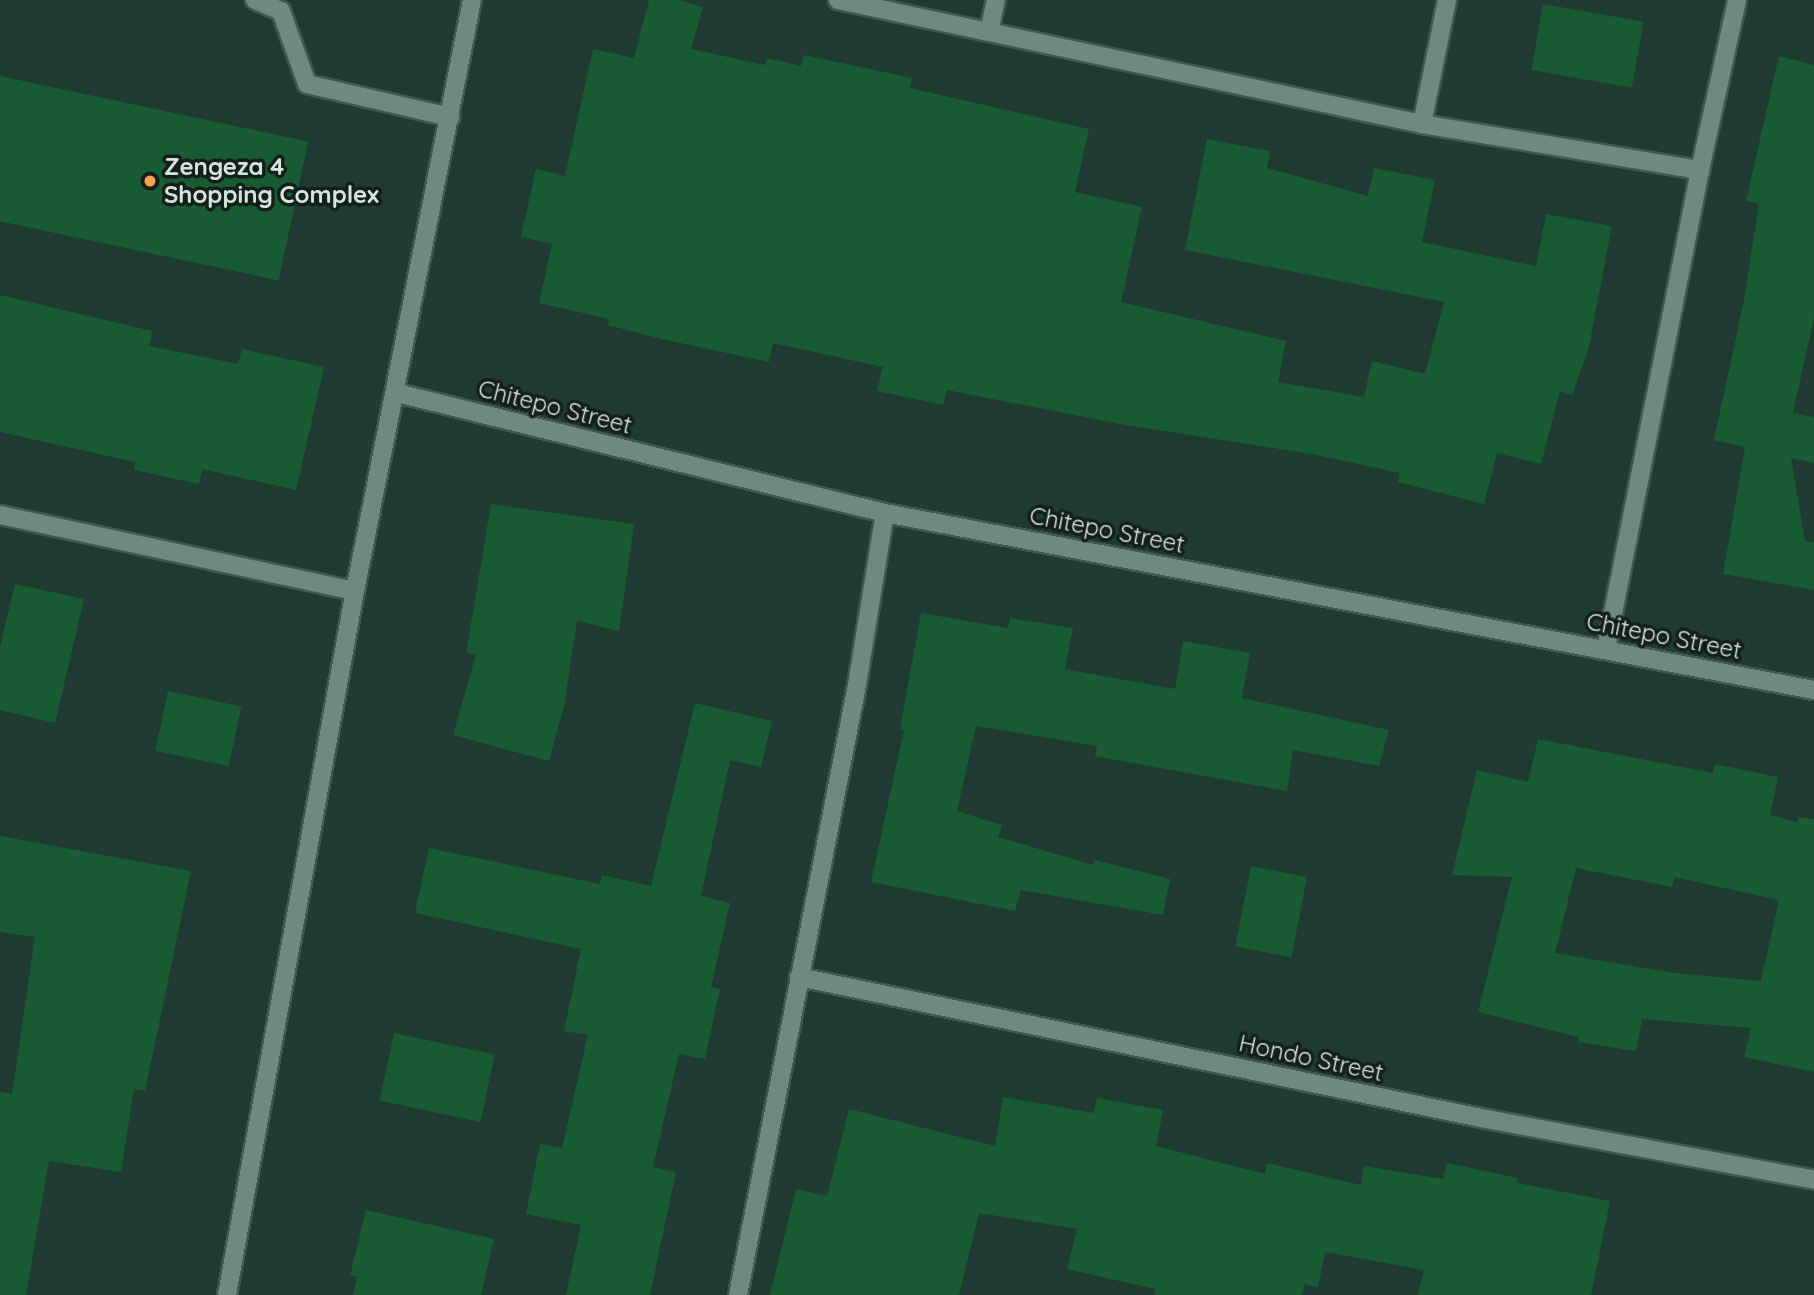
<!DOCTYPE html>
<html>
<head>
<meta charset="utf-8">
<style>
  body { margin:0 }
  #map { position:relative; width:1814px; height:1295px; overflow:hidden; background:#203a34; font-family:Quicksand,sans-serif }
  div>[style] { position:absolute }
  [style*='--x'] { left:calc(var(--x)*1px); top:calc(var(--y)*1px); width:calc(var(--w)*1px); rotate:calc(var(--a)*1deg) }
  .building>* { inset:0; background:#195c34; transform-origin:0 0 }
  .roads { filter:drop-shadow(2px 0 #415852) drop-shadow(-2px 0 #415852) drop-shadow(0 2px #415852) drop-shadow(0 -2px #415852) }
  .service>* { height:18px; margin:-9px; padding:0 9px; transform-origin:9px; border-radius:9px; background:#6d8981 }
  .minor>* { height:18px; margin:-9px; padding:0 9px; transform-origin:9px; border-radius:9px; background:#6d8981 }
  .dots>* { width:19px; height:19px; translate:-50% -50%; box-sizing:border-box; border:4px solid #141f1c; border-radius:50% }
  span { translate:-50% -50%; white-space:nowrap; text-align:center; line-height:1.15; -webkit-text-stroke:7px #141f1c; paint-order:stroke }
  .poi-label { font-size:24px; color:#d5e5e0; font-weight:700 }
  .left { translate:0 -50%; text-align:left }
  .street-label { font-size:24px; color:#d5e5e0 }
</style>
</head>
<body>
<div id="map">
  <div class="building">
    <div style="clip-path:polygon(649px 0,678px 0,703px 7px,691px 49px,765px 65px,767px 58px,801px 66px,804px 55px,912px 78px,910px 88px,1089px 129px,1075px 192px,1142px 207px,1121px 302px,1286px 341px,1278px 382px,1364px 397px,1372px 361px,1425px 374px,1444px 302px,1185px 250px,1207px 139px,1270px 151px,1267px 168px,1368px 196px,1374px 168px,1435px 180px,1422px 242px,1536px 266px,1546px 214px,1612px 226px,1588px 351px,1572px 395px,1560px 391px,1541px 464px,1497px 453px,1484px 504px,1398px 482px,1400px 473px,1312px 454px,1125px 425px,947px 390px,943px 405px,877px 391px,883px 367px,773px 343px,769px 362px,662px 339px,608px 325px,609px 319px,539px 303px,552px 244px,521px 237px,536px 169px,565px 176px,593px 49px,634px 58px)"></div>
    <div style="left:1543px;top:4px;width:102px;height:67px;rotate:10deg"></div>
    <div style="clip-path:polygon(1779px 56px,1814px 65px,1814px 317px,1793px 413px,1814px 417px,1814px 463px,1791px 458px,1805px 541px,1814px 542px,1814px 590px,1723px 574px,1745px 447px,1714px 440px,1743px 305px,1759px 204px,1746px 201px)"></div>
    <div style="left:0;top:76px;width:315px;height:142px;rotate:12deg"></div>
    <div style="clip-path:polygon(0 295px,152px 331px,149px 346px,238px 364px,242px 349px,324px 367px,296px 490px,202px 469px,199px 484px,134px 470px,135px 462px,0 432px)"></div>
    <div style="clip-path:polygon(491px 504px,634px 524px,619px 631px,577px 621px,564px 706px,549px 761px,453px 735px,476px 654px,466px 653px)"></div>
    <div style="clip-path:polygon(15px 584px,84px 599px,55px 723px,0 710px,0 647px)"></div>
    <div style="clip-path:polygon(921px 613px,1008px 628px,1010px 618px,1073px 628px,1065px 669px,1175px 689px,1183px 641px,1250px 653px,1242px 698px,1389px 730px,1379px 766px,1293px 750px,1287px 791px,1095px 756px,1097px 746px,976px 726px,957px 811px,1002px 825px,998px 837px,1093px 865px,1094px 860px,1170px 879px,1163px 915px,1021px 890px,1015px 911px,871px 882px,904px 730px,900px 729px)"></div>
    <div style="left:168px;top:691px;width:75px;height:61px;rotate:12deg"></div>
    <div style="clip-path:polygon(695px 703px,772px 721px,761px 767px,730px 760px,701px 896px,730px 903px,711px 987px,720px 989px,705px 1059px,679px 1054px,653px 1167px,676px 1172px,650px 1295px,566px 1295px,581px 1225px,526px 1214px,540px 1144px,562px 1148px,588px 1035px,564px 1031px,581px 949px,415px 913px,429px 848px,600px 884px,602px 875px,651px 886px)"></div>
    <div style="clip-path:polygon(evenodd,1538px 739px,1713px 773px,1715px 764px,1778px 777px,1770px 815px,1797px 822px,1798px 817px,1814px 819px,1814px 1072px,1744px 1057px,1751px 1028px,1642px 1019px,1636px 1051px,1578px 1042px,1579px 1037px,1478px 1012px,1512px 877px,1452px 875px,1477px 770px,1528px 782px,1538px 739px,1576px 868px,1672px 887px,1674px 877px,1779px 900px,1761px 981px,1675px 973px,1555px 953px,1576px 868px)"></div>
    <div style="clip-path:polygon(0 836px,191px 871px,145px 1091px,134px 1089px,121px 1172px,49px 1161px,26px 1295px,0 1295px,0 1092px,12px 1094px,35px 937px,0 932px)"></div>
    <div style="left:1251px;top:866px;width:57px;height:82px;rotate:11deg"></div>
    <div style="left:394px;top:1033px;width:103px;height:69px;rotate:12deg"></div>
    <div style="clip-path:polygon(1003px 1097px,1094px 1113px,1097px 1098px,1163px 1110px,1156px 1146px,1265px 1174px,1267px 1163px,1361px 1185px,1364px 1166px,1443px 1179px,1447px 1163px,1518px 1178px,1517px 1183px,1610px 1201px,1591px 1295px,1418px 1295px,1424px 1270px,1325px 1252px,1318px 1288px,1305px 1284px,1301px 1295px,1155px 1295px,1155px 1289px,1067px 1269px,1077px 1229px,979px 1213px,959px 1295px,770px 1295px,796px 1189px,827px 1196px,849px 1109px,995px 1146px)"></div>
    <div style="clip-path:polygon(366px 1210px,494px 1239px,481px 1295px,353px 1295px,357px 1277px,350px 1276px)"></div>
  </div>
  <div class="roads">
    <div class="service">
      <div style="--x:255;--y:0;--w:28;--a:23"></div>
      <div style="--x:281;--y:11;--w:77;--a:70.4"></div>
      <div style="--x:307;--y:84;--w:147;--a:13"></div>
    </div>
    <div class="minor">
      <div style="--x:838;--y:0;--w:597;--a:11.99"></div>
      <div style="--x:1422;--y:124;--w:282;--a:9.4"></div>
      <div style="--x:1700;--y:170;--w:488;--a:101.1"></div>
      <div style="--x:989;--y:32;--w:33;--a:-78"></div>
      <div style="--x:1422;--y:124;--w:126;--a:-78.6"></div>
      <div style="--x:1700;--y:170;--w:174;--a:-77.7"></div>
      <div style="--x:397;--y:393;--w:503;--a:13.82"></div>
      <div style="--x:885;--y:513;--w:946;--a:10.79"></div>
      <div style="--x:0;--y:515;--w:363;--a:12.1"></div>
      <div style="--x:799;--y:977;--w:696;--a:11.68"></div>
      <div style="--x:1481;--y:1118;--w:339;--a:10.5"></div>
      <div style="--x:227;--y:1295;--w:716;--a:-79.7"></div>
      <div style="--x:355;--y:591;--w:602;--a:-78.8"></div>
      <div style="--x:738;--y:1295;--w:621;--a:-78.96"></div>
      <div style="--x:857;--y:685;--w:174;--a:-80.8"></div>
    </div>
  </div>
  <div class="dots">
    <div style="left:150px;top:181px;background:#f7a149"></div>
  </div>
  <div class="poi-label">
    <span class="left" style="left:164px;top:181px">Zengeza 4<br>Shopping Complex</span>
  </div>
  <div class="street-label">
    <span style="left:555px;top:407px;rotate:14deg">Chitepo Street</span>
    <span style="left:1107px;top:530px;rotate:11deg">Chitepo Street</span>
    <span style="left:1664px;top:636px;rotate:11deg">Chitepo Street</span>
    <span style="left:1311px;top:1058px;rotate:12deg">Hondo Street</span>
  </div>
</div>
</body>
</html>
